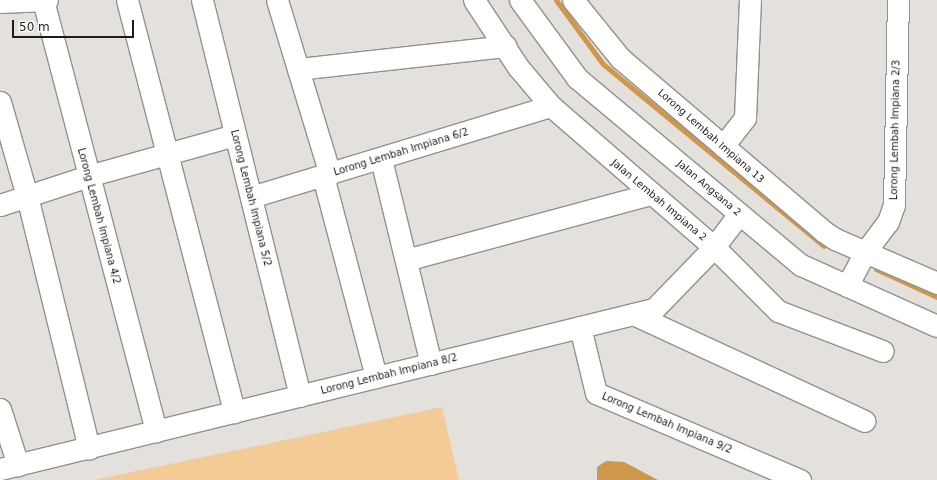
<!DOCTYPE html>
<html>
<head>
<meta charset="utf-8">
<style>
  body { margin:0 }
  #map { position:relative; width:937px; height:480px; overflow:hidden; background:#e4e0db; font-family:"DejaVu Sans",sans-serif }
  div>[style] { position:absolute }
  [style*='--x'] { left:calc(var(--x)*1px); top:calc(var(--y)*1px); width:calc(var(--w)*1px); rotate:calc(var(--a)*1deg) }
  .green>* { inset:0; background:#f4cb97 }
  .water>* { inset:0; background:#ce974b }
  .stream>* { height:5px; margin:-2.5px; padding:0 2.5px; transform-origin:2.5px; border-radius:2.5px; background:#ce974b }
  .roads { filter:drop-shadow(1px 0 #94918c) drop-shadow(-1px 0 #94918c) drop-shadow(0 1px #94918c) drop-shadow(0 -1px #94918c) }
  .minor>* { height:21px; margin:-10.5px; padding:0 10.5px; transform-origin:10.5px; border-radius:10.5px; background:#fff }
  span { translate:-50% -50%; white-space:nowrap; text-align:center; line-height:1.15; -webkit-text-stroke:3px #fff; paint-order:stroke }
  .street-label { font-size:10px; color:#1e1c1b }
  .scale { position:absolute; left:12px; top:20px; width:122px; height:18px; box-sizing:border-box; border:2px solid #1e1c1b; border-top:0; padding-left:5px; font-size:12px; line-height:14px; white-space:nowrap; color:#1e1c1b; -webkit-text-stroke:3px #fff; paint-order:stroke }
</style>
</head>
<body>
<div id="map">
  <div class="green">
    <div style="clip-path:polygon(442px 407px,459px 480px,94px 480px)"></div>
  </div>
  <div class="water">
    <div style="clip-path:polygon(606px 461px,624px 462px,658px 480px,597px 480px,597px 467px)"></div>
  </div>
  <div class="stream">
    <div style="--x:556;--y:0;--w:79;--a:53.7"></div>
    <div style="--x:603;--y:64;--w:286;--a:39.5"></div>
    <div style="--x:876;--y:269;--w:67;--a:24.7"></div>
  </div>
  <div class="roads">
    <div class="minor">
      <div style="--x:43;--y:0;--w:446;--a:75.3"></div>
      <div style="--x:127;--y:0;--w:426;--a:75.4"></div>
      <div style="--x:202;--y:0;--w:408;--a:76.1"></div>
      <div style="--x:277;--y:0;--w:182;--a:73.1"></div>
      <div style="--x:474;--y:0;--w:80;--a:56.7"></div>
      <div style="--x:518;--y:67;--w:51;--a:49.8"></div>
      <div style="--x:551;--y:106;--w:216;--a:40.9"></div>
      <div style="--x:714;--y:247;--w:91;--a:45"></div>
      <div style="--x:778;--y:311;--w:112;--a:20.9"></div>
      <div style="--x:520;--y:0;--w:97;--a:53.8"></div>
      <div style="--x:577;--y:78;--w:292;--a:39.9"></div>
      <div style="--x:801;--y:265;--w:149;--a:24.2"></div>
      <div style="--x:573;--y:0;--w:75;--a:51"></div>
      <div style="--x:620;--y:58;--w:267;--a:40.4"></div>
      <div style="--x:823;--y:231;--w:14;--a:34"></div>
      <div style="--x:835;--y:239;--w:111;--a:23.3"></div>
      <div style="--x:0;--y:2;--w:47;--a:-2.4"></div>
      <div style="--x:298;--y:69;--w:209;--a:-6.3"></div>
      <div style="--x:0;--y:102;--w:98;--a:74"></div>
      <div style="--x:27;--y:196;--w:260;--a:76.2"></div>
      <div style="--x:723;--y:146;--w:36;--a:-52"></div>
      <div style="--x:745;--y:118;--w:118;--a:-87.6"></div>
      <div style="--x:381;--y:159;--w:211;--a:76.3"></div>
      <div style="--x:323;--y:176;--w:208;--a:75.2"></div>
      <div style="--x:251;--y:197;--w:313;--a:-16.9"></div>
      <div style="--x:0;--y:205;--w:93;--a:-18.2"></div>
      <div style="--x:88;--y:176;--w:153;--a:-15.6"></div>
      <div style="--x:406;--y:260;--w:254;--a:-15.1"></div>
      <div style="--x:847;--y:286;--w:38;--a:-62"></div>
      <div style="--x:865;--y:252;--w:38;--a:-53"></div>
      <div style="--x:888;--y:222;--w:18;--a:-71"></div>
      <div style="--x:894;--y:205;--w:205;--a:-88.9"></div>
      <div style="--x:633;--y:314;--w:255;--a:24.8"></div>
      <div style="--x:580;--y:327;--w:68;--a:76.4"></div>
      <div style="--x:596;--y:393;--w:222;--a:23.1"></div>
      <div style="--x:0;--y:409;--w:59;--a:72.2"></div>
      <div style="--x:0;--y:469;--w:673;--a:-13.75"></div>
      <div style="--x:654;--y:309;--w:86;--a:-45.9"></div>
      <div style="--x:714;--y:247;--w:41;--a:-52.9"></div>
    </div>
  </div>
  <div class="street-label">
    <span style="left:895px;top:130px;rotate:-89deg">Lorong Lembah Impiana 2/3</span>
    <span style="left:711px;top:136px;rotate:41deg">Lorong Lembah Impiana 13</span>
    <span style="left:401px;top:152px;rotate:-17deg">Lorong Lembah Impiana 6/2</span>
    <span style="left:709px;top:188px;rotate:40deg">Jalan Angsana 2</span>
    <span style="left:251px;top:198px;rotate:76deg">Lorong Lembah Impiana 5/2</span>
    <span style="left:659px;top:200px;rotate:40deg">Jalan Lembah Impiana 2</span>
    <span style="left:99px;top:216px;rotate:75deg">Lorong Lembah Impiana 4/2</span>
    <span style="left:389px;top:374px;rotate:-14deg">Lorong Lembah Impiana 8/2</span>
    <span style="left:667px;top:423px;rotate:23deg">Lorong Lembah Impiana 9/2</span>
  </div>
  <div class="scale">50 m</div>
</div>
</body>
</html>
